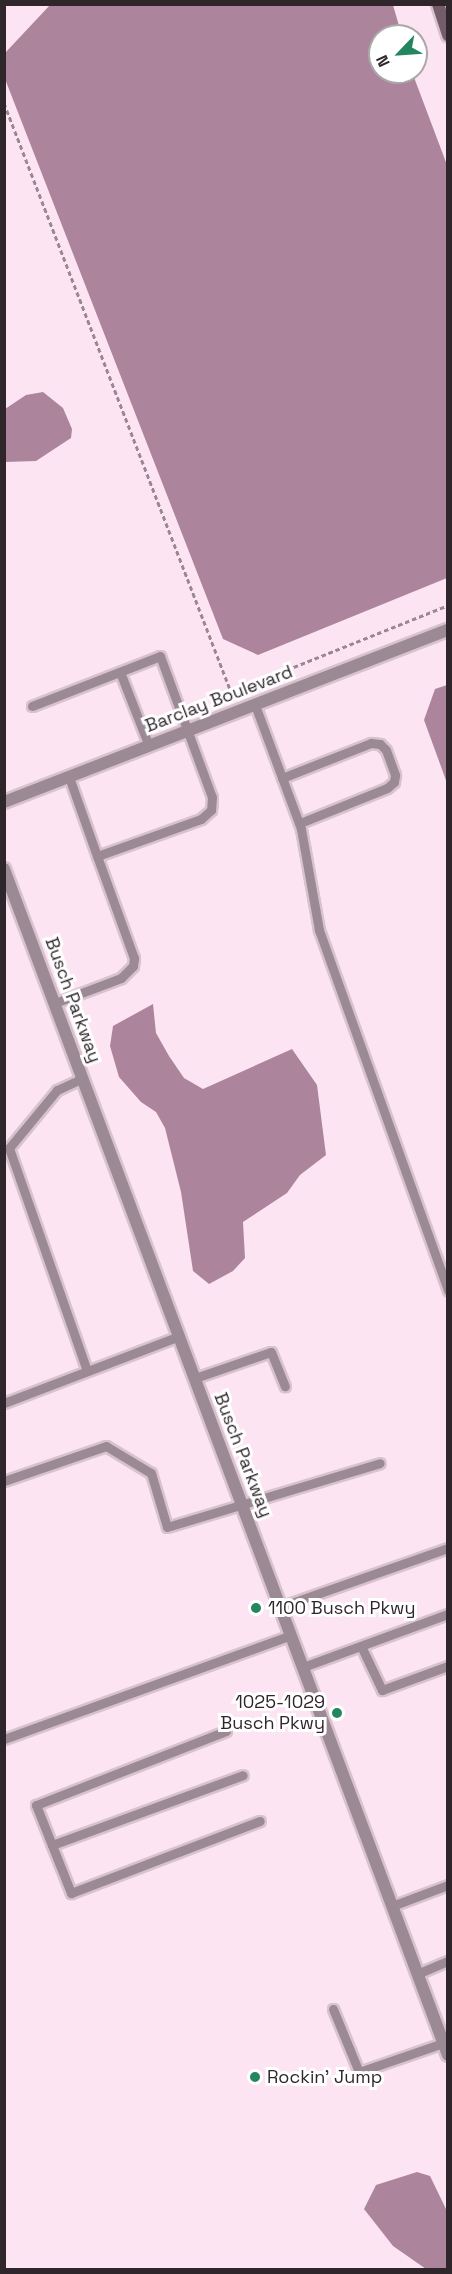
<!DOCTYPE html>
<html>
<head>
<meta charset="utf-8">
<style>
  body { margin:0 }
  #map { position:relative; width:452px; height:2274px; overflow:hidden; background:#fde4f2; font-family:"Space Grotesk",sans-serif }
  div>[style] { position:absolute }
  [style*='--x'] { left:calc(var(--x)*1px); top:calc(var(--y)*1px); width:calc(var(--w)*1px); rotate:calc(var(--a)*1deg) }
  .water>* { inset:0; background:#ac859d }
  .path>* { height:3px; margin-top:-1.5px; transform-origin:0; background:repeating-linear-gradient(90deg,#998892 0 4.5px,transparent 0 7.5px) }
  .roads { filter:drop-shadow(2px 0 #d8c2ce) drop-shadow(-2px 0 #d8c2ce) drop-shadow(0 2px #d8c2ce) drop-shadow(0 -2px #d8c2ce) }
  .service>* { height:9px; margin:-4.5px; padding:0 4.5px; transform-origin:4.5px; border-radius:4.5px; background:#9b8a94 }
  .tertiary>* { height:12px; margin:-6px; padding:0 6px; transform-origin:6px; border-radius:6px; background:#9b8a94 }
  .secondary>* { height:12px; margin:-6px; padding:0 6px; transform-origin:6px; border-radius:6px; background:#745c6a }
  .dots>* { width:16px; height:16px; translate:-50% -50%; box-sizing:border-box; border:3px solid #fff; border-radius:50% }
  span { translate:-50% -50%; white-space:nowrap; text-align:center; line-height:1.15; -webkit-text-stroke:6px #fff; paint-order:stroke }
  .street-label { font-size:18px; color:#2f262b }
  .poi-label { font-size:18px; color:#2f262b }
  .left { translate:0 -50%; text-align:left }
  .right { translate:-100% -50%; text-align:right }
  .frame { position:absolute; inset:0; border:6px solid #2f262b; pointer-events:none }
  .north { position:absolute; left:368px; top:24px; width:60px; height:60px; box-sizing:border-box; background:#fff; border:2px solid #aca8aa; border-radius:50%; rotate:245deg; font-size:16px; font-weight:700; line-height:24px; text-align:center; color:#2f262b }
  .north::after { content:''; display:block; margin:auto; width:21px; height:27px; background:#24865f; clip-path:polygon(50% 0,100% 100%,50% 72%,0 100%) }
</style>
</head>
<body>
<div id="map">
  <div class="water">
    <div style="clip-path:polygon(50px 5px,393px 5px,402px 36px,380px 36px,380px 72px,412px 72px,447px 165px,447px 578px,258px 655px,223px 639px,5px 79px,5px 53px)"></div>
    <div style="clip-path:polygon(43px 392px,63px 408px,72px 429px,71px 438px,36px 461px,5px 462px,5px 409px,26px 395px)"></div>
    <div style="clip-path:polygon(447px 685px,447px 783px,424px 720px,435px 689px)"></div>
    <div style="clip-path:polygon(153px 1004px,156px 1033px,169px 1056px,184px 1078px,203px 1089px,292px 1049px,317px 1085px,326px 1155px,300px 1175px,287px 1193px,243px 1222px,245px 1258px,233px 1271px,209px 1284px,193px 1271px,181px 1192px,165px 1128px,156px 1112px,141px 1102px,119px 1077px,110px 1046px,113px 1026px)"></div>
    <div style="clip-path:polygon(417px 2172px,430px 2176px,446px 2209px,447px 2269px,426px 2269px,393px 2246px,364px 2209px,376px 2185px)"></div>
  </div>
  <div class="path">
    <div style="--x:4;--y:103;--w:631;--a:68.92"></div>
    <div style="--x:233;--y:699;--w:7;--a:-106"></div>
    <div style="--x:231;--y:692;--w:234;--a:-21.8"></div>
  </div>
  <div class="roads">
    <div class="service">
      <div style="--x:120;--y:672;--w:79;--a:68.6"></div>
      <div style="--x:255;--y:705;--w:132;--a:69.6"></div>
      <div style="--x:301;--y:829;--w:103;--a:79.9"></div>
      <div style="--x:319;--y:930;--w:383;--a:70.3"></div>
      <div style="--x:32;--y:706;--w:137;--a:-21.3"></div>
      <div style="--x:160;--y:656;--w:150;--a:69.8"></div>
      <div style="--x:212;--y:797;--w:13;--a:94"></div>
      <div style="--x:211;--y:810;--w:13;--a:138"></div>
      <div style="--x:201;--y:819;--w:110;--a:160.4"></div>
      <div style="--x:97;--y:856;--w:109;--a:70.1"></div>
      <div style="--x:134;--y:958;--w:8;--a:97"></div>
      <div style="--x:133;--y:966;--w:17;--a:135"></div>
      <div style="--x:121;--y:978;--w:71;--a:159.3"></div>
      <div style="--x:69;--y:777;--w:84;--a:70.5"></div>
      <div style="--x:282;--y:778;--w:96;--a:-21.5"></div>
      <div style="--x:371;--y:743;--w:9;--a:6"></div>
      <div style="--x:380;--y:744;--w:8;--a:45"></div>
      <div style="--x:386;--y:750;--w:27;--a:70"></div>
      <div style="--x:395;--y:775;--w:7;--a:98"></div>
      <div style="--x:394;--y:782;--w:9;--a:139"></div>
      <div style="--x:387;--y:788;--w:94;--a:158.1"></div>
      <div style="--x:83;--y:1078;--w:29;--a:155"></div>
      <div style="--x:57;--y:1090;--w:75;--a:129.6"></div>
      <div style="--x:9;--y:1148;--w:236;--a:70.7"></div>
      <div style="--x:195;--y:1378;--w:80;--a:-18.9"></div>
      <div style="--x:271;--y:1352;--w:37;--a:68"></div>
      <div style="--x:4;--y:1403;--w:187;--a:-20.9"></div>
      <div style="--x:4;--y:1481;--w:108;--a:-18.9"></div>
      <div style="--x:106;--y:1446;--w:52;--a:31"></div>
      <div style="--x:151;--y:1473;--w:56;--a:73.5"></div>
      <div style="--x:167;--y:1527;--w:222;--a:-16.7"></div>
      <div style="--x:280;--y:1607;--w:178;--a:-19.4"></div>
      <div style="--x:361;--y:1646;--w:49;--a:64.5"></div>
      <div style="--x:382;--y:1690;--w:70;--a:-20"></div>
      <div style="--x:303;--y:1667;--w:154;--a:-20.1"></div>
      <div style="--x:226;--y:1731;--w:204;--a:158.7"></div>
      <div style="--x:36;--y:1805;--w:95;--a:68.3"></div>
      <div style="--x:71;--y:1893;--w:202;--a:-20.9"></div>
      <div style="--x:4;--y:1739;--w:305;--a:-19.9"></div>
      <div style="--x:52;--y:1845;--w:203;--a:-20.1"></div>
      <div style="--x:392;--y:1906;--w:60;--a:-20.6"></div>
      <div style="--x:417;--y:1974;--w:34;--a:-23"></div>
      <div style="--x:333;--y:2009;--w:68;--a:67.6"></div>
      <div style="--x:359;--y:2072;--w:89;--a:-19"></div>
    </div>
    <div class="tertiary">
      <div style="--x:4;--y:802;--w:476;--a:-21.2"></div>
      <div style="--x:4;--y:869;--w:1266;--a:69.48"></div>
    </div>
    <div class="secondary">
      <div style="--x:438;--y:4;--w:33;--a:72"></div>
    </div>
  </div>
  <div class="dots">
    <div style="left:256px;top:1608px;background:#24865f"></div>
    <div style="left:337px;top:1713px;background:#24865f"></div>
    <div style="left:255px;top:2077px;background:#24865f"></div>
  </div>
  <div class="street-label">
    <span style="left:219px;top:699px;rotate:-21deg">Barclay Boulevard</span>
    <span style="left:73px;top:1000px;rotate:70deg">Busch Parkway</span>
    <span style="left:243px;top:1455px;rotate:69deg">Busch Parkway</span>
  </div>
  <div class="poi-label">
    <span class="left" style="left:268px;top:1608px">1100 Busch Pkwy</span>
    <span class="right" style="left:325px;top:1713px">1025-1029<br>Busch Pkwy</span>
    <span class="left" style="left:267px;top:2077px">Rockin' Jump</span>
  </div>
  <div class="frame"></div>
  <div class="north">N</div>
</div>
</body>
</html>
